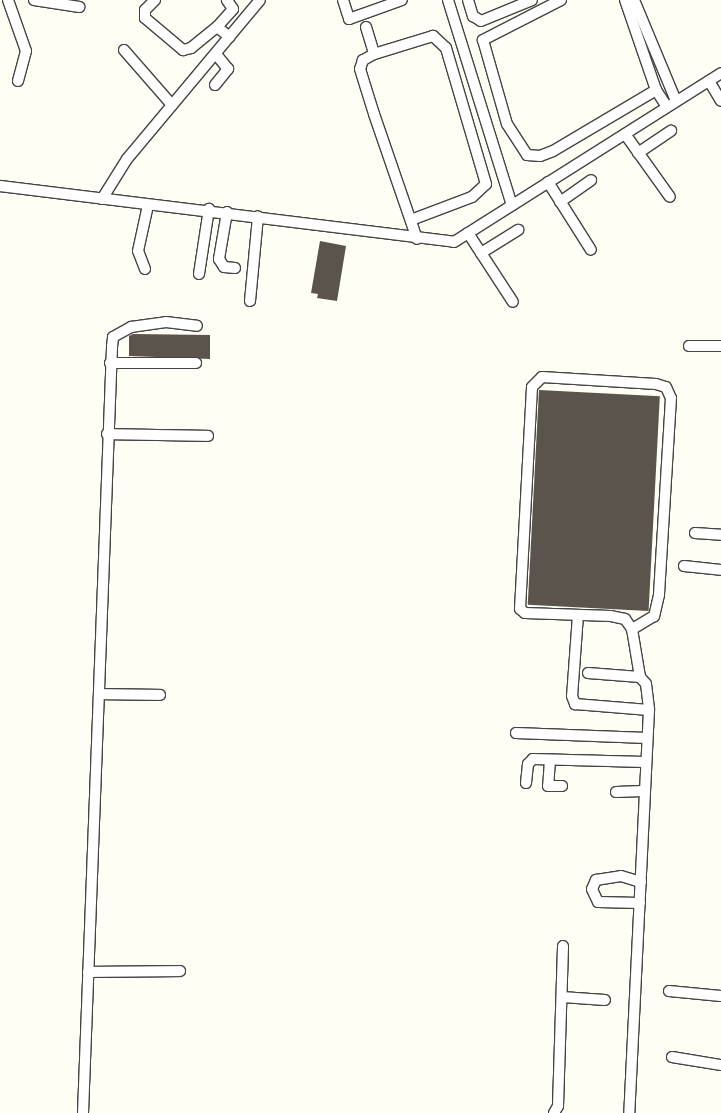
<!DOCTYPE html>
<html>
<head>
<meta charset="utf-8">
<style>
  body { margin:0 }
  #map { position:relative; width:721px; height:1113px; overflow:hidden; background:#fffef5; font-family:"Zilla Slab",serif }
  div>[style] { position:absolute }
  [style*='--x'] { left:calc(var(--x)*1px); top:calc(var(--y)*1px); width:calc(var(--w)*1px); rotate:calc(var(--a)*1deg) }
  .building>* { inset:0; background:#5b544c; transform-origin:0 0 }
  .roads { filter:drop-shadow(1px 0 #444) drop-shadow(-1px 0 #444) drop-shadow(0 1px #444) drop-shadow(0 -1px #444) }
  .minor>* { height:10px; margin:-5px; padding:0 5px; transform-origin:5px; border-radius:5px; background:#fff }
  span { translate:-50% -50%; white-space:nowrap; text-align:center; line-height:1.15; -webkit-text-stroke:5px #fff; paint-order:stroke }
</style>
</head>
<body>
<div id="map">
  <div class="building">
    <div style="clip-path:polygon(320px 241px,346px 246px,337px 301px,317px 298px,318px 294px,311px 293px)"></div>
    <div style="clip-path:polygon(133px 334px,210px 335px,210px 359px,129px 356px,129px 336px)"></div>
    <div style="left:539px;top:390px;width:121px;height:215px;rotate:3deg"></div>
  </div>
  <div class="roads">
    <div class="minor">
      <div style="--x:8;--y:0;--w:54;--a:70.6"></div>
      <div style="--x:26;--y:51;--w:31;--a:105"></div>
      <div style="--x:34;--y:0;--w:46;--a:8.8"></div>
      <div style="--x:155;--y:0;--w:14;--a:135"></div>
      <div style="--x:145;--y:10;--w:8;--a:90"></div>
      <div style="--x:145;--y:18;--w:50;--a:40.1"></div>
      <div style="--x:183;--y:50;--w:8;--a:-14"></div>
      <div style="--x:191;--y:48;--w:33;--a:-39"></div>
      <div style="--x:217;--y:27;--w:16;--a:38"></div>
      <div style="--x:343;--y:0;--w:20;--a:72"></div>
      <div style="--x:349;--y:19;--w:56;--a:-19.7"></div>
      <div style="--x:448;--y:0;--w:215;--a:72.7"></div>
      <div style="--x:468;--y:0;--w:17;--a:73"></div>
      <div style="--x:473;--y:16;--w:9;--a:32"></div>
      <div style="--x:481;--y:21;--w:55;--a:-22.4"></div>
      <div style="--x:561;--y:0;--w:88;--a:152.9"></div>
      <div style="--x:483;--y:40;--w:87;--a:74.1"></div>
      <div style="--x:507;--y:124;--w:37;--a:57"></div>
      <div style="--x:527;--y:155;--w:13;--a:4"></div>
      <div style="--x:540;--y:156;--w:14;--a:-21"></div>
      <div style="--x:553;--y:151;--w:120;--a:-30.6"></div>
      <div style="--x:656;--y:90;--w:95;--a:-109"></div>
      <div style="--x:634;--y:0;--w:109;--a:67.4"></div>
      <div style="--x:217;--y:27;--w:24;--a:-48"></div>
      <div style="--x:233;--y:9;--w:11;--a:-124"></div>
      <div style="--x:366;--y:27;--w:28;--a:73"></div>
      <div style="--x:124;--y:50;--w:73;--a:48.9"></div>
      <div style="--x:709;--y:81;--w:23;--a:59"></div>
      <div style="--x:215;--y:85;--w:21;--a:-51"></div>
      <div style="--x:228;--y:69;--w:19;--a:-129"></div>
      <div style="--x:656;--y:90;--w:20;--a:57"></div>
      <div style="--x:625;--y:134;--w:77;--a:54.5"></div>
      <div style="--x:638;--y:153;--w:40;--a:-34"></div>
      <div style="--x:548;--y:182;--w:80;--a:57.7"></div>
      <div style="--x:0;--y:186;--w:457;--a:7"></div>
      <div style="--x:454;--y:242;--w:316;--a:-32.3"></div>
      <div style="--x:102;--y:199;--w:47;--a:-58"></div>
      <div style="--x:127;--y:159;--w:207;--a:-50.1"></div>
      <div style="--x:560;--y:202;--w:38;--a:-35"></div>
      <div style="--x:227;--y:212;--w:48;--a:99.7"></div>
      <div style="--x:219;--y:259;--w:9;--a:58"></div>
      <div style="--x:224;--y:267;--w:11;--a:5"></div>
      <div style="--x:411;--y:220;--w:65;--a:-20.7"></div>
      <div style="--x:472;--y:197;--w:19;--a:-43"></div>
      <div style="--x:486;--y:184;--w:142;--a:-106.4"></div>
      <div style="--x:446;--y:48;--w:18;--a:-137"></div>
      <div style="--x:433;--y:36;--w:62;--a:163"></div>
      <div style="--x:374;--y:54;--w:13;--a:151"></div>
      <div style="--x:363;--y:60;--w:9;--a:108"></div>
      <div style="--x:360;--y:69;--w:47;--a:72.7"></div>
      <div style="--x:374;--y:114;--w:132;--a:71"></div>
      <div style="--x:468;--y:233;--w:82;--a:56.9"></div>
      <div style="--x:481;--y:253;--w:44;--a:-31.9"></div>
      <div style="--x:145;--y:269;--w:19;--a:-111"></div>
      <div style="--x:138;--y:251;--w:47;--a:-77.7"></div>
      <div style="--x:199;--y:274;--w:66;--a:-81.3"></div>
      <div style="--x:250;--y:301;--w:85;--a:-84.6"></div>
      <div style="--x:689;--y:346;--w:32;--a:0"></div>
      <div style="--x:110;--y:363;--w:86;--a:0"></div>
      <div style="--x:542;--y:377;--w:114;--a:3.5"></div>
      <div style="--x:656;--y:384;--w:10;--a:17"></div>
      <div style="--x:666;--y:387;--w:12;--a:66"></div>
      <div style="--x:671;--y:398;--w:197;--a:93.5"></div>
      <div style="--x:659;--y:595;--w:22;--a:103"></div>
      <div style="--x:654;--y:616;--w:26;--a:149"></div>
      <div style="--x:632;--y:629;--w:12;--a:-125"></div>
      <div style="--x:625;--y:619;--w:14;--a:-168"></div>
      <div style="--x:611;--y:616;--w:86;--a:-178"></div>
      <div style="--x:525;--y:613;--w:6;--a:-141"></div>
      <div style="--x:520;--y:609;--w:222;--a:-86.9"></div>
      <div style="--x:532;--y:387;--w:14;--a:-45"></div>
      <div style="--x:107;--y:434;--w:101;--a:1.1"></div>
      <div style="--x:695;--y:533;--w:26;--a:4"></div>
      <div style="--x:684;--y:566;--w:37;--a:6"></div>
      <div style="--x:578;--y:615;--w:81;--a:94.2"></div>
      <div style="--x:572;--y:696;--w:9;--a:69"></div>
      <div style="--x:575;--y:704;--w:74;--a:4.6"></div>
      <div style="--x:632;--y:629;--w:49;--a:80.5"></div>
      <div style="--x:588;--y:673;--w:52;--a:4.4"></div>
      <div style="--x:640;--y:677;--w:9;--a:49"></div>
      <div style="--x:646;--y:684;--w:26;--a:83"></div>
      <div style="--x:649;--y:710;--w:403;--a:92.8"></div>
      <div style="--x:99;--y:694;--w:61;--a:0.9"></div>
      <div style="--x:516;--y:733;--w:131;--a:2.2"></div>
      <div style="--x:550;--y:760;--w:26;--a:94"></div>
      <div style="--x:548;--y:786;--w:14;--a:0"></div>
      <div style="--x:526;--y:783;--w:19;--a:-84"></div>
      <div style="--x:528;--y:764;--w:7;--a:-45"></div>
      <div style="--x:533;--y:759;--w:112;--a:1.5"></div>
      <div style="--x:616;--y:792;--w:27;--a:-2"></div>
      <div style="--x:640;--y:903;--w:42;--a:-178.6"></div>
      <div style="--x:598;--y:902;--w:14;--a:-115"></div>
      <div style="--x:592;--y:889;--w:10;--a:-66"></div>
      <div style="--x:596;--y:880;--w:25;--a:-9"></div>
      <div style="--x:621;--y:876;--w:21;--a:17"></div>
      <div style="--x:88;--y:972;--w:92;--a:-0.6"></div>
      <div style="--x:669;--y:991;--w:52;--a:5.5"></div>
      <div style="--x:562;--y:997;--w:43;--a:4"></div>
      <div style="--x:672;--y:1057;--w:50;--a:9.3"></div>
      <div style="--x:83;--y:1113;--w:767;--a:-87.83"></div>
      <div style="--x:112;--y:347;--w:10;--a:-84"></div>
      <div style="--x:113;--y:337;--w:21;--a:-29"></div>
      <div style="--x:131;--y:327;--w:35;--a:-8"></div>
      <div style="--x:166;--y:322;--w:31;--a:7"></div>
      <div style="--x:554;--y:1113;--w:8;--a:-60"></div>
      <div style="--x:558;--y:1106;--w:160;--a:-88.2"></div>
    </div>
  </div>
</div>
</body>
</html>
